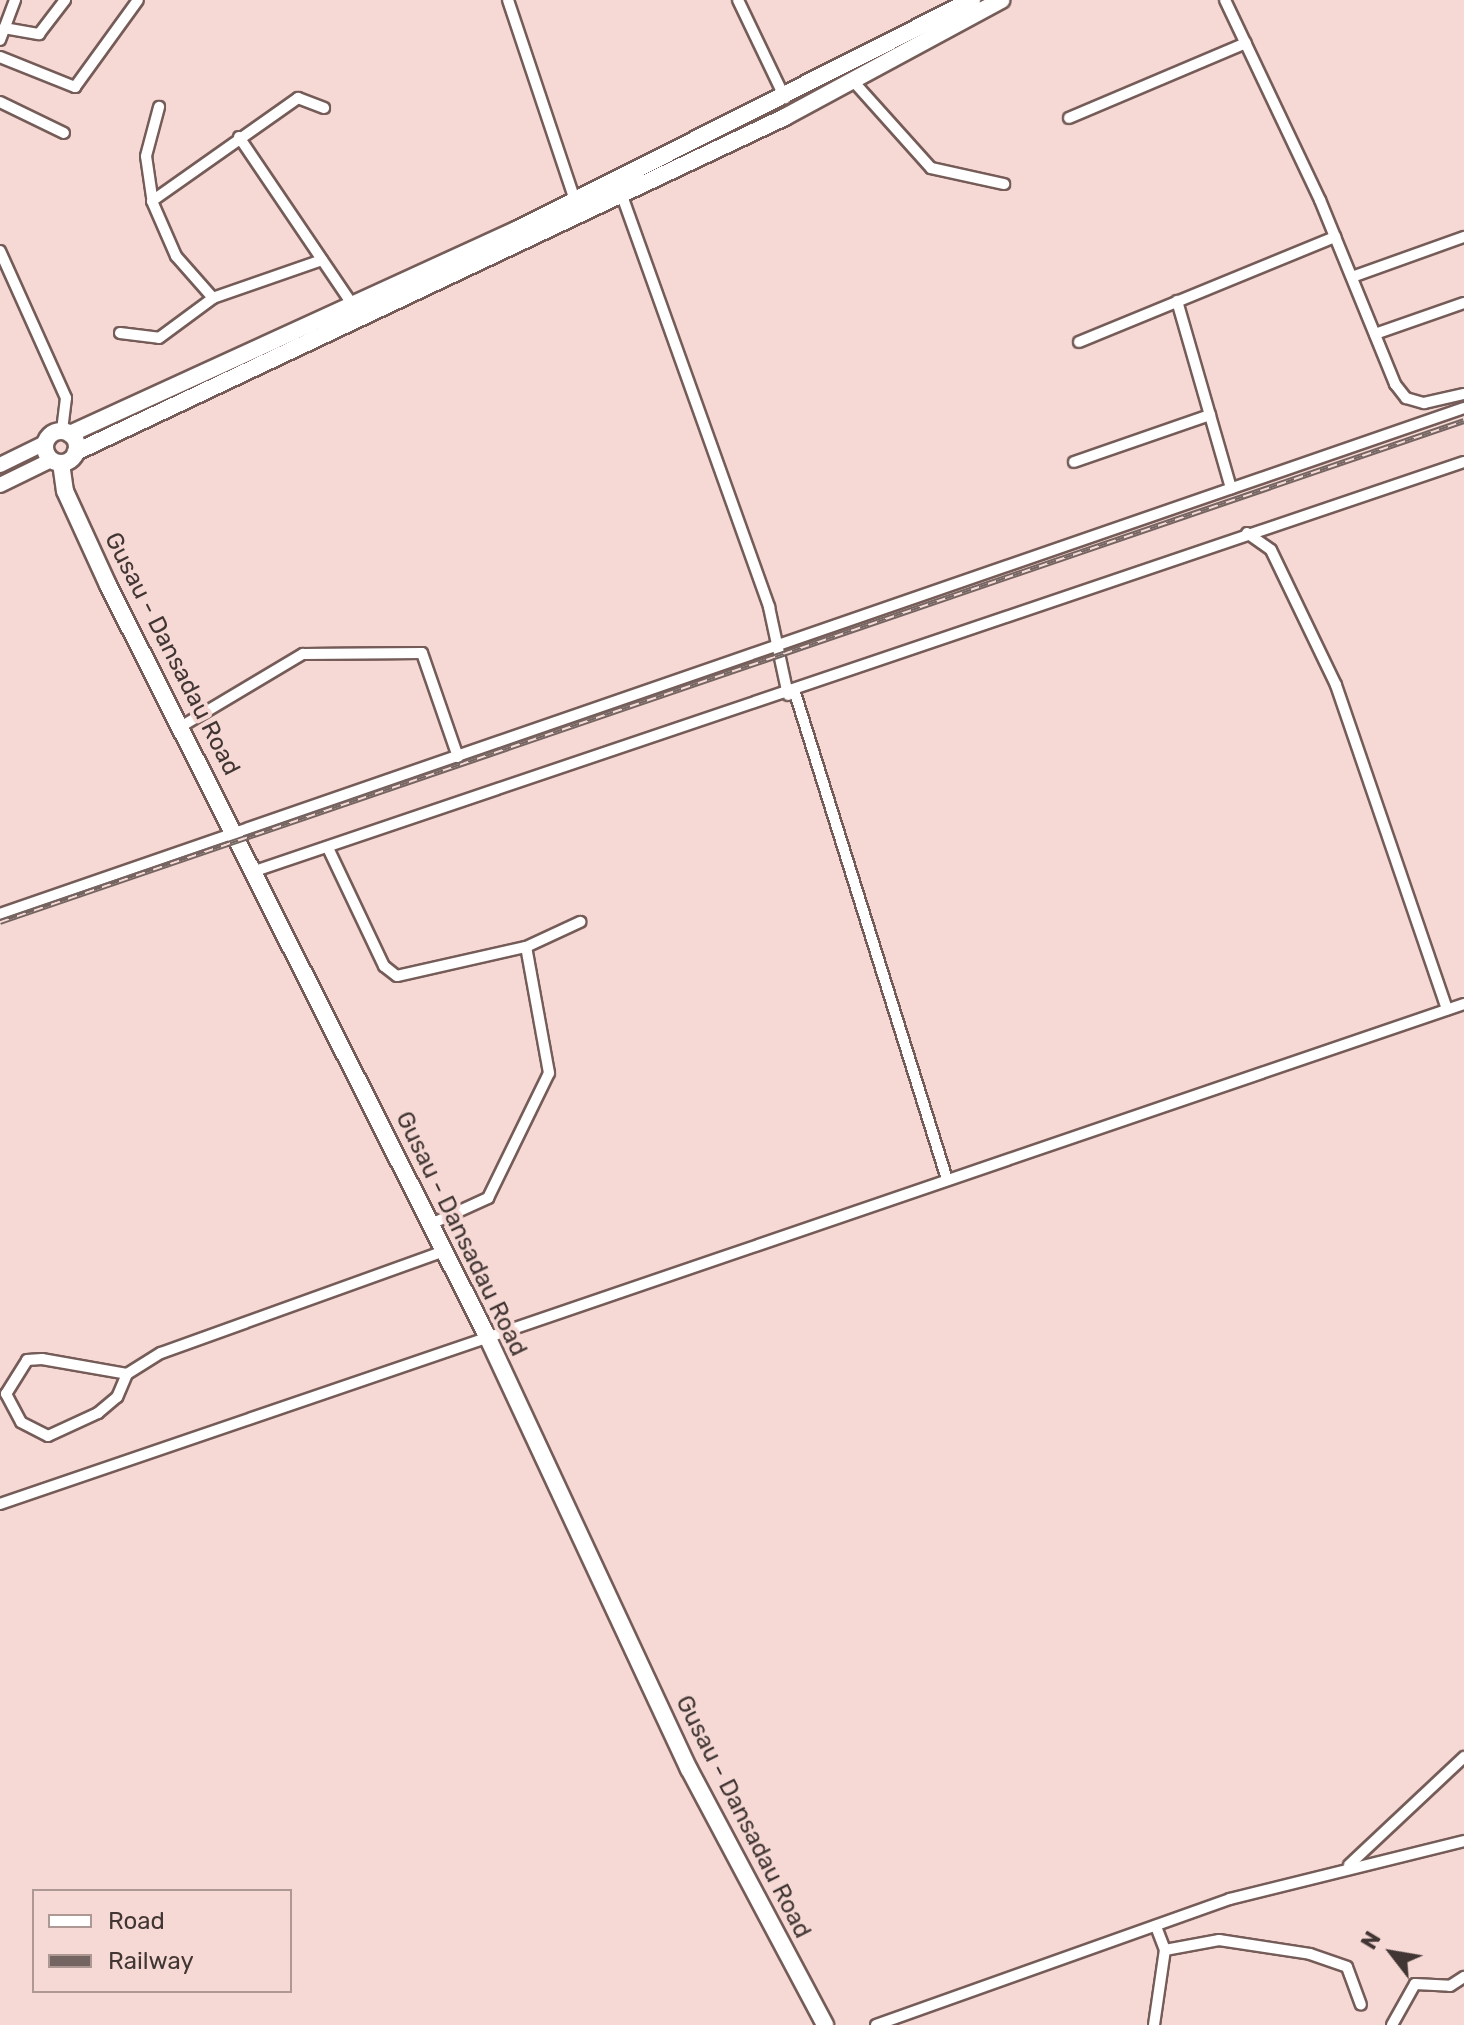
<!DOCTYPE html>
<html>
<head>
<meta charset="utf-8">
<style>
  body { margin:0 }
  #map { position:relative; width:1464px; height:2025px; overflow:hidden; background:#f6d9d4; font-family:Rubik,sans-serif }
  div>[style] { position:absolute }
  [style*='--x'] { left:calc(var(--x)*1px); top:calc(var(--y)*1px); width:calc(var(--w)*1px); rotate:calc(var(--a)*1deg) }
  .roads { filter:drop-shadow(2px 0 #755c58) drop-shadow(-2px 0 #755c58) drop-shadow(0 2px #755c58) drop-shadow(0 -2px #755c58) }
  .street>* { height:10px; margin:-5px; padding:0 5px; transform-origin:5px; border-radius:5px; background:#fff }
  .secondary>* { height:14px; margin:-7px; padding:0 7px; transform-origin:7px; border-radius:7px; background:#fff }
  .primary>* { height:16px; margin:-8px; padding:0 8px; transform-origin:8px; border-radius:8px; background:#fff }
  .primary>.ring { margin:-8px; padding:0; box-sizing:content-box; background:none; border:16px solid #fff; border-radius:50% }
  .rail>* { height:6px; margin-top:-3px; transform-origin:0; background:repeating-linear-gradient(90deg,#f6d9d4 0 9px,#756562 0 18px); box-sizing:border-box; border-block:2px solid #756562 }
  span { translate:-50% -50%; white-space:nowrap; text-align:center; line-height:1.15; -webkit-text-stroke:8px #f6d9d4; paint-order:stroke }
  .street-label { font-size:24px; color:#413634 }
  .legend { position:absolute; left:32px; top:1889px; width:260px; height:104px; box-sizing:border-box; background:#f6d9d4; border:2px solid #ae9894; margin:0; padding:10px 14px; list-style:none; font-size:24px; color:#413634 }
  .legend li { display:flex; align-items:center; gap:16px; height:40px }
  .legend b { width:40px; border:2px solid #ae9894 }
  .north { position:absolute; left:1352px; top:1913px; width:80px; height:80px; -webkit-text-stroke:6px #f6d9d4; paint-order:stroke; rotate:301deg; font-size:22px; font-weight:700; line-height:32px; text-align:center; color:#413634 }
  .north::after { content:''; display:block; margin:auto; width:28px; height:36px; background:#413634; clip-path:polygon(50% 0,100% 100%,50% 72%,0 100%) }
</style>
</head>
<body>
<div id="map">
  <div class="roads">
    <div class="street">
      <div style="--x:508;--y:0;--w:211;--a:71.5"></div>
      <div style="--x:738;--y:0;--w:109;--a:64.4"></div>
      <div style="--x:1225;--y:0;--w:221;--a:64.6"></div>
      <div style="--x:1320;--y:200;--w:199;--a:67.8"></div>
      <div style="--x:1395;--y:384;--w:18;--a:52"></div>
      <div style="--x:1406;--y:398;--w:19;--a:16"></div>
      <div style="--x:1424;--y:403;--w:41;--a:-12.7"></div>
      <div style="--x:4;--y:28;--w:36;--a:10"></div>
      <div style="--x:39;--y:34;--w:43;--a:-52.6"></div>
      <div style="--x:0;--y:40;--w:43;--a:-69.4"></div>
      <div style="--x:0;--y:57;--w:81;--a:21.8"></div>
      <div style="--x:75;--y:87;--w:107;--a:-54.1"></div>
      <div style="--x:853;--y:81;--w:117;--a:48.1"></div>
      <div style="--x:931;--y:168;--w:75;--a:12.4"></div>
      <div style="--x:0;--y:102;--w:71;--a:25.8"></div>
      <div style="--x:1069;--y:118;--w:192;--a:-23"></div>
      <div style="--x:239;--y:137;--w:205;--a:55.9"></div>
      <div style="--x:621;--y:193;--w:440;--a:70.3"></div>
      <div style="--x:769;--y:607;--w:90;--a:77.8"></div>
      <div style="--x:152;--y:197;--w:41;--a:-98.3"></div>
      <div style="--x:146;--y:156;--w:51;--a:-75.1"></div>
      <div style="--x:0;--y:251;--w:161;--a:65.8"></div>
      <div style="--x:66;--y:398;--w:33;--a:97"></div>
      <div style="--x:322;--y:260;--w:115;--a:160.8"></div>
      <div style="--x:213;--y:298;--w:56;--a:-131.4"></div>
      <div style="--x:176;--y:256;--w:60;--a:-113.6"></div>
      <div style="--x:152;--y:201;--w:179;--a:-35.2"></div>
      <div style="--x:298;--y:98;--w:28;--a:21"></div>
      <div style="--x:1352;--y:277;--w:119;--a:-19.7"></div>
      <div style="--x:1177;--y:301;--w:195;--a:73.9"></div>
      <div style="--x:120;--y:333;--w:39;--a:7"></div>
      <div style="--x:159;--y:338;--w:67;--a:-36.5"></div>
      <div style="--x:1375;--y:334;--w:94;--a:-19.2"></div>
      <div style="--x:1079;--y:342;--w:277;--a:-22.3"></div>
      <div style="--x:1074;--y:462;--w:144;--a:-19.1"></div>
      <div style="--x:1247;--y:533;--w:29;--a:35"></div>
      <div style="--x:1271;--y:550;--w:150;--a:64.3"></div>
      <div style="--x:1336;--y:685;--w:343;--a:71.1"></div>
      <div style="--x:795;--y:693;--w:506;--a:72.64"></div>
      <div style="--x:182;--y:726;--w:141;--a:-30.8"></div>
      <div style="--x:303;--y:654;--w:119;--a:-0.5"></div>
      <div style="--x:422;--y:653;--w:110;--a:70.9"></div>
      <div style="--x:328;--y:848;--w:131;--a:64.6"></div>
      <div style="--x:384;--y:966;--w:16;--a:38"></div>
      <div style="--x:397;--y:976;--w:132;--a:-12.7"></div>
      <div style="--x:526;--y:947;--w:60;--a:-24.8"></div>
      <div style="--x:255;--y:871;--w:1276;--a:-18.69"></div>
      <div style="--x:0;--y:914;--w:1549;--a:-19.07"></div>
      <div style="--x:431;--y:1224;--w:63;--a:-24.5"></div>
      <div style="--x:488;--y:1198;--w:139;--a:-64"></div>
      <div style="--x:549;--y:1073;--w:128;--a:-100.3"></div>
      <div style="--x:42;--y:1359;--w:86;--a:10"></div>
      <div style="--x:127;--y:1374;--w:25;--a:113"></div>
      <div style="--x:117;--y:1397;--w:25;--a:140"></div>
      <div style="--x:98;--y:1413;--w:55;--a:155.3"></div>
      <div style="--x:48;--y:1436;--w:30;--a:-153"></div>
      <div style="--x:21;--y:1422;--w:32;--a:-118"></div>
      <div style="--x:6;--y:1394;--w:40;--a:-58"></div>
      <div style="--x:27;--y:1360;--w:15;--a:-4"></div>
      <div style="--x:127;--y:1374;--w:40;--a:-32"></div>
      <div style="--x:161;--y:1353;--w:301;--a:-19.8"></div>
      <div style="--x:0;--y:1504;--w:1547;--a:-18.86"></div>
      <div style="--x:1349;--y:1865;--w:158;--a:-43.2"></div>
      <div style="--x:1165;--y:1950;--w:55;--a:-10.5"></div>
      <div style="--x:1219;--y:1940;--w:92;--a:8.7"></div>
      <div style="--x:1310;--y:1954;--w:39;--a:19"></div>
      <div style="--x:1347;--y:1967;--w:40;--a:69.8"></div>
      <div style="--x:876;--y:2025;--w:376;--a:-19.6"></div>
      <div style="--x:1230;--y:1899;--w:241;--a:-13.9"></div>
      <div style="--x:1154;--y:2025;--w:76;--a:-81.7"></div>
      <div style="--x:1165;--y:1950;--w:26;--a:-111"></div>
      <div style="--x:1392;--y:2025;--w:47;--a:-60.7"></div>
      <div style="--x:1415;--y:1984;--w:35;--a:3"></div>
      <div style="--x:1450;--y:1986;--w:17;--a:-33"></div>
    </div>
    <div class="secondary">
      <div style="--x:0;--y:465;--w:50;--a:-26.1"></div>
      <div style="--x:0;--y:485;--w:57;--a:-26.1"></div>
    </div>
    <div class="primary">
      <div class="ring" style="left:45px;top:431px;width:16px;height:16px"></div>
      <div style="--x:70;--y:434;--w:490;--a:-24.6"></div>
      <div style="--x:516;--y:230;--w:511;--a:-26.77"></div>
      <div style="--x:76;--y:452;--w:784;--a:-25.29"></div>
      <div style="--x:785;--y:117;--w:246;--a:-28.4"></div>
      <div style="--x:61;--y:463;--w:28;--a:82"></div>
      <div style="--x:65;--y:491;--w:103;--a:65.4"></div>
      <div style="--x:108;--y:585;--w:839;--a:63.22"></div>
      <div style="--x:486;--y:1334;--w:480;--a:65"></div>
      <div style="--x:689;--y:1769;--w:290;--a:62"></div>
    </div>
  </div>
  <div class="rail">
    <div style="--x:0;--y:922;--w:1547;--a:-18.89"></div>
  </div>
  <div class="street-label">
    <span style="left:172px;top:654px;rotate:63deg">Gusau - Dansadau Road</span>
    <span style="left:461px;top:1234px;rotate:64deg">Gusau - Dansadau Road</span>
    <span style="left:743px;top:1817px;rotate:63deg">Gusau - Dansadau Road</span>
  </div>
  <ul class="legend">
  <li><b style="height:10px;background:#fff"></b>Road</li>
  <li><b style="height:10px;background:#756562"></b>Railway</li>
  </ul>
  <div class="north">N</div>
</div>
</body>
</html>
